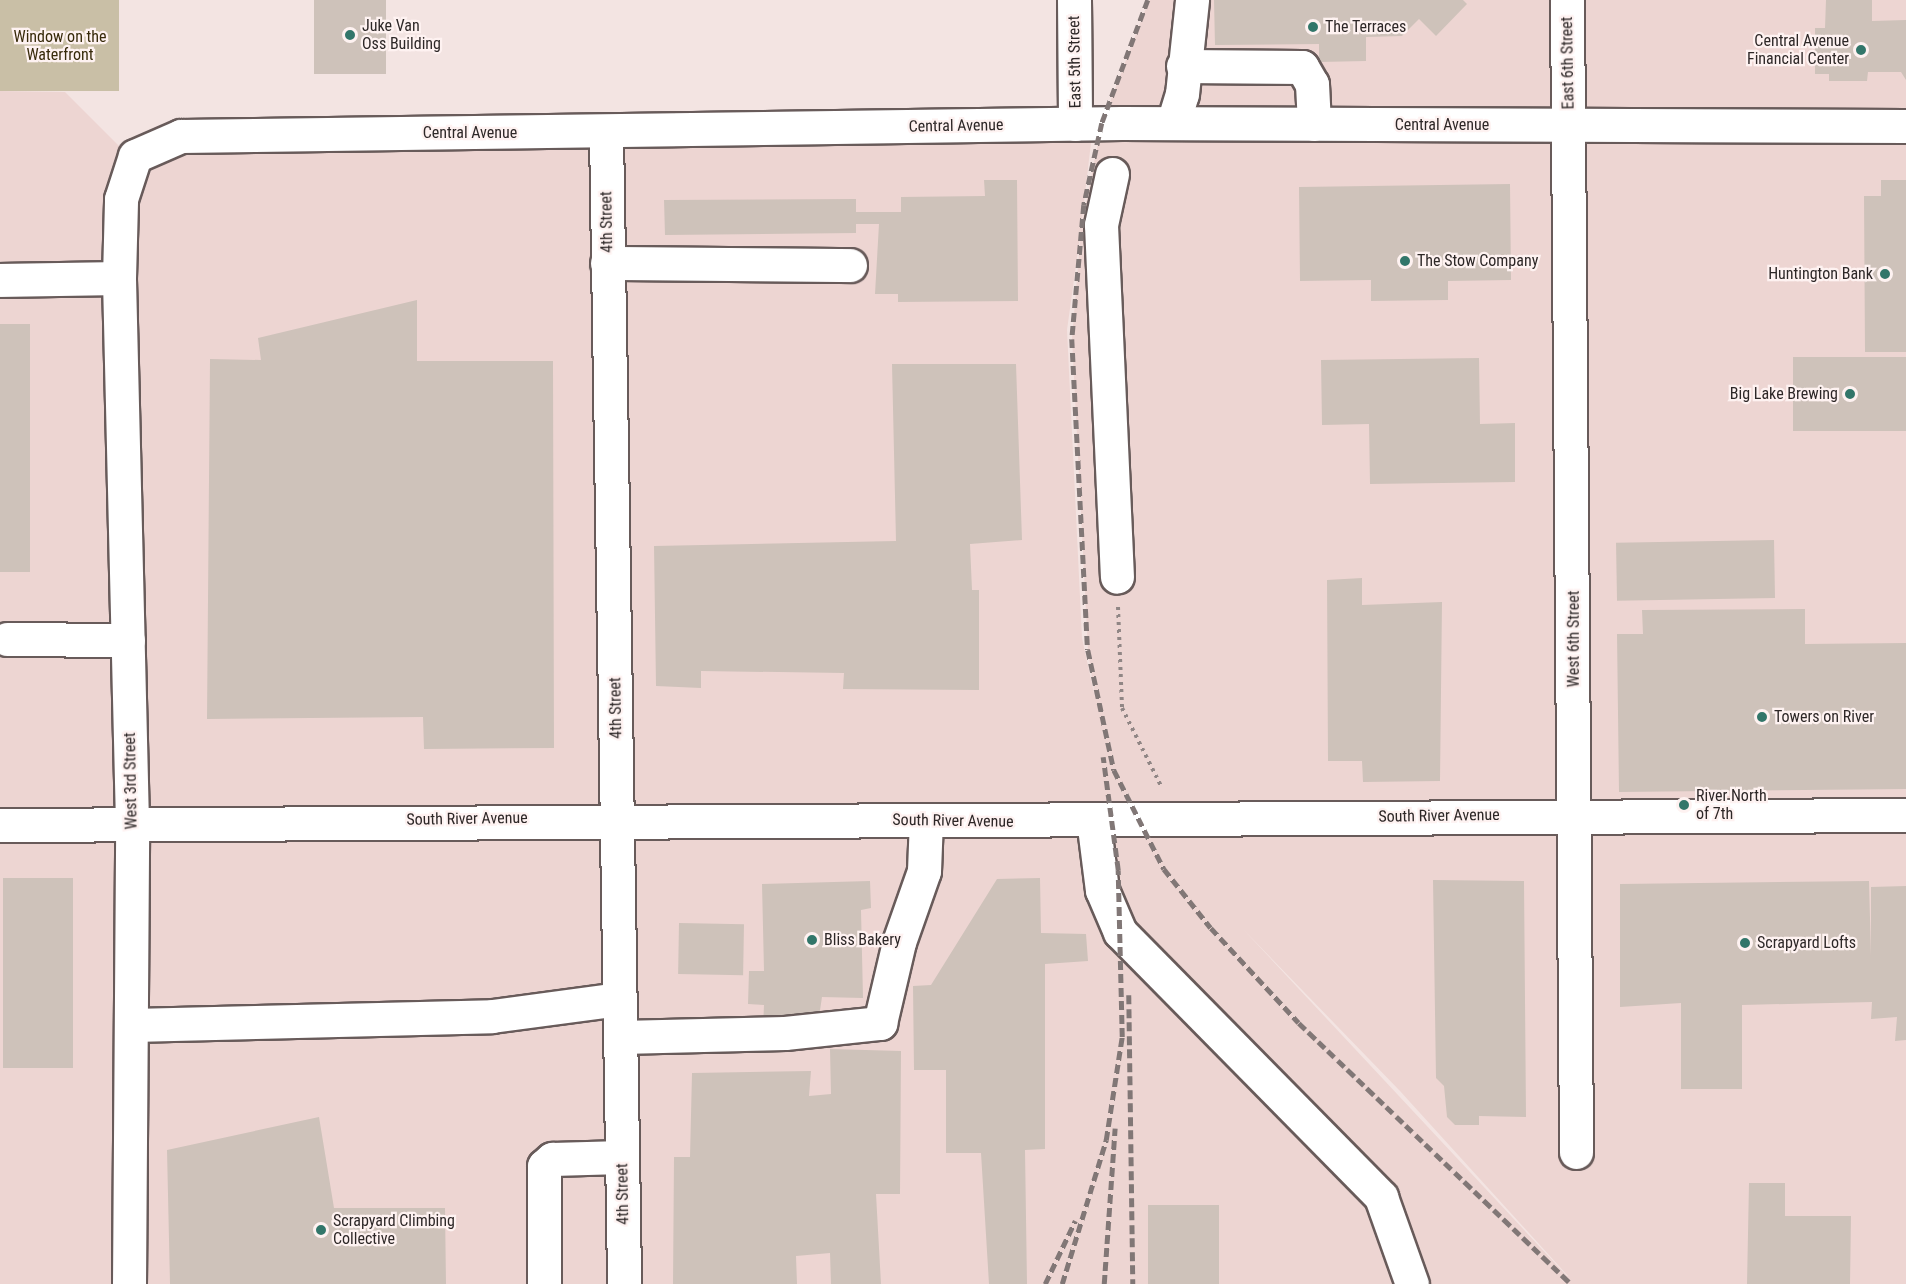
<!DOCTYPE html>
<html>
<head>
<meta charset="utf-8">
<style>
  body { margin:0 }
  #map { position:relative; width:1906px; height:1284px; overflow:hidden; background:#f3e4e2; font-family:"Roboto Condensed",sans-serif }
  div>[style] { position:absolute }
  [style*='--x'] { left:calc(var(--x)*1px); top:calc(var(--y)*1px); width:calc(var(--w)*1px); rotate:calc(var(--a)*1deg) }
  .built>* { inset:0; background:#edd5d2 }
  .green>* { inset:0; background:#c9bfa6; transform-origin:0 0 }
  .building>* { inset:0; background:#cec2ba; transform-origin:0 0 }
  .path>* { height:4px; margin-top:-2px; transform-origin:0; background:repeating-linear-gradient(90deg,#908685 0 3px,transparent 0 7.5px) }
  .roads { filter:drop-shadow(2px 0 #685b5a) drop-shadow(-2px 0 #685b5a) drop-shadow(0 2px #685b5a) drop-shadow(0 -2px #685b5a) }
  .minor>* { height:33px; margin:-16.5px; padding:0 16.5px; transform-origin:16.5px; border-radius:16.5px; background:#fff }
  .major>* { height:33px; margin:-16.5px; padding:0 16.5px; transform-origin:16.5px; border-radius:16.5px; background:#fff }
  .rail>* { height:4.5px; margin-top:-2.25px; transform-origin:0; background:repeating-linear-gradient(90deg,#817776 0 9px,transparent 0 13.5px) }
  .dots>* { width:16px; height:16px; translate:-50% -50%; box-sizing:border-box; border:3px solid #fef2f1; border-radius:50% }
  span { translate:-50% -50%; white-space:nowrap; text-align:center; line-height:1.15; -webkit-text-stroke:4.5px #fef2f1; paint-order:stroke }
  .poi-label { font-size:16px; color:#2d2727 }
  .left { translate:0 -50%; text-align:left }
  .right { translate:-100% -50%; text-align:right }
  .park-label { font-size:16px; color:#372a0a }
  .street-label { font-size:16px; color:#2d2727 }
</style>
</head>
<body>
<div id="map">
  <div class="built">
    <div style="clip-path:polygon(evenodd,1149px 0,1906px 0,1906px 1284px,0 1284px,0 91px,65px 92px,125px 152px,625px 147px,1092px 134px,1081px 228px,1102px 123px,1149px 0,1081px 229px,1072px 339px,1088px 650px,1095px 698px,1082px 638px,1067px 330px,1081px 229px,1149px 0,1242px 928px,1400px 1091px,1568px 1276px,1567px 1276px,1242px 928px)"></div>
  </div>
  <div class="green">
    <div style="left:0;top:0;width:119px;height:91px"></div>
  </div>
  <div class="building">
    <div style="left:314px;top:0;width:72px;height:74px"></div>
    <div style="clip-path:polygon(1214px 0,1463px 0,1467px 4px,1436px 36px,1419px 19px,1402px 36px,1366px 37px,1366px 61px,1319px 62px,1319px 44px,1215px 45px)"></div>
    <div style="clip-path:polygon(1826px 0,1872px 0,1872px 21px,1906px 20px,1906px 80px,1901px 72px,1868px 72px,1867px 81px,1829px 81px,1829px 74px,1815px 74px,1815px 28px,1825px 28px)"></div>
    <div style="clip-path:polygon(984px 180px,1017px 180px,1018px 301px,898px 302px,898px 294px,875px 294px,879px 224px,856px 224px,856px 233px,665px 235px,664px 200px,856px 199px,856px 212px,901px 212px,901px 197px,985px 196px)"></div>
    <div style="clip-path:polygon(1881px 180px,1906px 180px,1906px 352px,1865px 352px,1864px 196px,1881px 196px)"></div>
    <div style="clip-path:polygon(1510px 184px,1511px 280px,1448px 281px,1448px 300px,1371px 301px,1371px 280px,1300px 281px,1299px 187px)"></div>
    <div style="clip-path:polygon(417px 300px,417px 361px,553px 361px,554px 748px,424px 749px,423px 717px,207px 719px,210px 359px,261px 360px,258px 338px)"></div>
    <div style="left:0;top:324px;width:30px;height:248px"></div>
    <div style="left:1906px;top:357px;width:74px;height:113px;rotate:90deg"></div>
    <div style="clip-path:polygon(1479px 358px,1480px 424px,1515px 423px,1515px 482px,1370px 484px,1369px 424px,1322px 425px,1321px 360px)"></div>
    <div style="clip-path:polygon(892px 364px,1016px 364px,1022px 540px,970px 544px,972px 590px,979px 590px,979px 690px,843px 689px,844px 673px,701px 671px,701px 688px,656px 686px,654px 546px,896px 541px)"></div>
    <div style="left:1774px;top:540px;width:58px;height:158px;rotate:89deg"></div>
    <div style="clip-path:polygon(1362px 578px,1362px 605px,1442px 602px,1440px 781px,1363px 782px,1362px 761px,1328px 761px,1327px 580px)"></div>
    <div style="clip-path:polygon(1805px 609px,1805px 644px,1906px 643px,1906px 789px,1619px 792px,1617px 634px,1643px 634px,1642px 610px)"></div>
    <div style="left:73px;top:878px;width:190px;height:70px;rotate:90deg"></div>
    <div style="clip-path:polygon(1040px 878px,1041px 933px,1086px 934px,1088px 961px,1045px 964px,1045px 1149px,1025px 1150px,1027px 1284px,989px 1284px,981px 1153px,946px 1153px,946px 1070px,914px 1070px,913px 986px,931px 985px,997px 879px)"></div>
    <div style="clip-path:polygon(1433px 880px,1524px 881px,1526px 1117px,1479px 1116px,1479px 1125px,1455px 1125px,1447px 1117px,1444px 1086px,1436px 1078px)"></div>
    <div style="clip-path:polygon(870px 881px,871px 908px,861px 910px,863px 998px,822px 997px,819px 1017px,763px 1028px,764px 1005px,748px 1004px,749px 971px,764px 971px,762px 884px)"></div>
    <div style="clip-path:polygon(1869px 881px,1871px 956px,1871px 887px,1906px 886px,1906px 1040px,1895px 1041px,1897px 1017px,1871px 1019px,1872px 1002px,1742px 1005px,1742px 1089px,1681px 1089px,1681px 1003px,1620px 1007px,1620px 884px)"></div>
    <div style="left:679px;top:923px;width:65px;height:51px;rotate:1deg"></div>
    <div style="clip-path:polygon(830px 1049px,901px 1051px,900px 1194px,876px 1194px,881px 1284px,831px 1284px,830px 1253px,796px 1256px,797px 1284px,673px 1284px,674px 1157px,690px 1157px,692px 1073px,811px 1071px,809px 1096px,831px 1094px)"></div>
    <div style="clip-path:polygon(319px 1117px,334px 1208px,445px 1208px,446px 1284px,170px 1284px,167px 1150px)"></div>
    <div style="clip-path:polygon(1749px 1183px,1785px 1183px,1785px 1216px,1851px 1216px,1850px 1284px,1747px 1284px)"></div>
    <div style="left:1148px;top:1205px;width:71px;height:79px"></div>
  </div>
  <div class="path">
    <div style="--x:1118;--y:607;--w:101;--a:87.7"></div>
    <div style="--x:1122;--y:708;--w:87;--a:63.4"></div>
  </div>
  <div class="roads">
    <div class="minor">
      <div style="--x:1074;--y:0;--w:124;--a:89.5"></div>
      <div style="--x:1567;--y:0;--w:1152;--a:89.55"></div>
      <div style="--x:1183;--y:66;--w:119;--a:0.5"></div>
      <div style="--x:1302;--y:67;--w:20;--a:60"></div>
      <div style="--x:1312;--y:84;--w:40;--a:87.1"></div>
      <div style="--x:1173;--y:123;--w:30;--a:-73"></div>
      <div style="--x:1182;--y:94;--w:95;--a:-83.9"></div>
      <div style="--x:606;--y:132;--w:1152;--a:89.1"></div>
      <div style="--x:1112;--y:174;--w:52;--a:102.2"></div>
      <div style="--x:1101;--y:225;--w:352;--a:87.4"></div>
      <div style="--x:607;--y:263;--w:243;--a:0.5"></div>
      <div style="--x:0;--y:280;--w:119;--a:-1"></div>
      <div style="--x:7;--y:639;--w:121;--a:0.5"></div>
      <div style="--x:1093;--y:819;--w:72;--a:82.8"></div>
      <div style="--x:1102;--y:890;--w:46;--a:66.8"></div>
      <div style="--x:1120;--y:932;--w:372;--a:45.4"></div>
      <div style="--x:1381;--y:1197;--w:92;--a:70.4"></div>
      <div style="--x:132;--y:1025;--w:360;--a:-1.4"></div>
      <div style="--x:492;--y:1016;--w:129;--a:-7.6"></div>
      <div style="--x:621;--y:1037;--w:164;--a:-1.4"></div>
      <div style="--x:785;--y:1033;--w:96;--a:-6"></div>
      <div style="--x:880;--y:1023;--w:83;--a:-76.8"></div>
      <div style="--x:899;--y:942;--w:75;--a:-70.6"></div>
      <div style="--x:924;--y:871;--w:51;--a:-87.8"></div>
      <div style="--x:129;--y:1284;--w:461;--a:-89.6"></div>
      <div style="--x:132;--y:823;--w:545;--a:-91.37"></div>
      <div style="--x:119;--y:278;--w:79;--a:-88.5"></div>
      <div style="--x:121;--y:199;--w:45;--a:-72"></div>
      <div style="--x:135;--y:156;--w:50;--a:-23.5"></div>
      <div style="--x:181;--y:136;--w:941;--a:-0.79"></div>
      <div style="--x:1122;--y:123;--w:784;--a:0.22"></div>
      <div style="--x:544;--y:1284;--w:118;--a:-90"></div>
      <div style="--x:544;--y:1166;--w:11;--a:-41"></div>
      <div style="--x:552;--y:1159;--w:70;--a:-1.6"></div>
    </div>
    <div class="major">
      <div style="--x:0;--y:825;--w:1906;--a:-0.3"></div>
    </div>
  </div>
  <div class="rail">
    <div style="--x:1148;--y:0;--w:131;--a:110.5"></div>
    <div style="--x:1102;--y:123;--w:84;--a:102.4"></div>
    <div style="--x:1084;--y:205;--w:135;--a:95.1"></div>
    <div style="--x:1072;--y:339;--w:311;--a:87.1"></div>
    <div style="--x:1088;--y:650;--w:123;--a:77.8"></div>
    <div style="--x:1114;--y:770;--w:111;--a:63.2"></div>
    <div style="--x:1164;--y:869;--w:75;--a:51.5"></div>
    <div style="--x:1211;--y:928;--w:129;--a:47.2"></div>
    <div style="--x:1299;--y:1023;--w:377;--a:43.8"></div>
    <div style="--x:1129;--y:995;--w:289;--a:89.2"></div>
    <div style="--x:1045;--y:1284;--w:70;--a:-64.5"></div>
    <div style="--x:1062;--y:1284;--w:151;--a:-73"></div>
    <div style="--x:1106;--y:1140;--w:104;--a:-81.2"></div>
    <div style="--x:1122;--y:1037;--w:167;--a:-91.4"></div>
    <div style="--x:1118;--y:870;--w:114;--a:-97.6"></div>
    <div style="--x:1104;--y:1284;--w:156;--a:-86"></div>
  </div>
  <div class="dots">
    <div style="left:1313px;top:27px;background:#32766a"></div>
    <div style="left:350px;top:35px;background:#32766a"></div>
    <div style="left:1861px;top:50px;background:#32766a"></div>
    <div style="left:1405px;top:261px;background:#32766a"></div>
    <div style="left:1885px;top:274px;background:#32766a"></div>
    <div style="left:1850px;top:394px;background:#32766a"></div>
    <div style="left:1762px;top:717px;background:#32766a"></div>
    <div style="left:1684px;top:805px;background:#32766a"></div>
    <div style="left:812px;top:940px;background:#32766a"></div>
    <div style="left:1745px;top:943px;background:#32766a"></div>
    <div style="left:321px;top:1230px;background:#32766a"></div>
  </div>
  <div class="poi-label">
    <span class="left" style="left:362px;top:35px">Juke Van<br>Oss Building</span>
    <span class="left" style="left:1325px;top:27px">The Terraces</span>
    <span class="right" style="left:1849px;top:50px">Central Avenue<br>Financial Center</span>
    <span class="left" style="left:1417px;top:261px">The Stow Company</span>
    <span class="right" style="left:1873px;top:274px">Huntington Bank</span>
    <span class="right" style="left:1838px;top:394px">Big Lake Brewing</span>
    <span class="left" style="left:1774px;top:717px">Towers on River</span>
    <span class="left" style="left:1696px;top:805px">River North<br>of 7th</span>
    <span class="left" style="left:824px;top:940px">Bliss Bakery</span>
    <span class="left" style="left:1757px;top:943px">Scrapyard Lofts</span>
    <span class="left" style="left:333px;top:1230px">Scrapyard Climbing<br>Collective</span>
  </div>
  <div class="park-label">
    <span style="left:60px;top:46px">Window on the<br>Waterfront</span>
  </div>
  <div class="street-label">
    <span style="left:1075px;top:62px;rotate:-91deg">East 5th Street</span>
    <span style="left:1568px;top:63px;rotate:-91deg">East 6th Street</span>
    <span style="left:1442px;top:125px">Central Avenue</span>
    <span style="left:956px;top:126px;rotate:-1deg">Central Avenue</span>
    <span style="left:470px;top:133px">Central Avenue</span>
    <span style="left:607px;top:222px;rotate:-91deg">4th Street</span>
    <span style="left:1574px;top:639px;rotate:-90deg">West 6th Street</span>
    <span style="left:616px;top:708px;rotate:-91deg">4th Street</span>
    <span style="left:131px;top:781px;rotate:-91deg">West 3rd Street</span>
    <span style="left:1439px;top:816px;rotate:-1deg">South River Avenue</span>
    <span style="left:467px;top:819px;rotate:-1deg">South River Avenue</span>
    <span style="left:953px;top:821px;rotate:1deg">South River Avenue</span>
    <span style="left:623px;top:1194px;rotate:-91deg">4th Street</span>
  </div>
</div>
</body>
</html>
